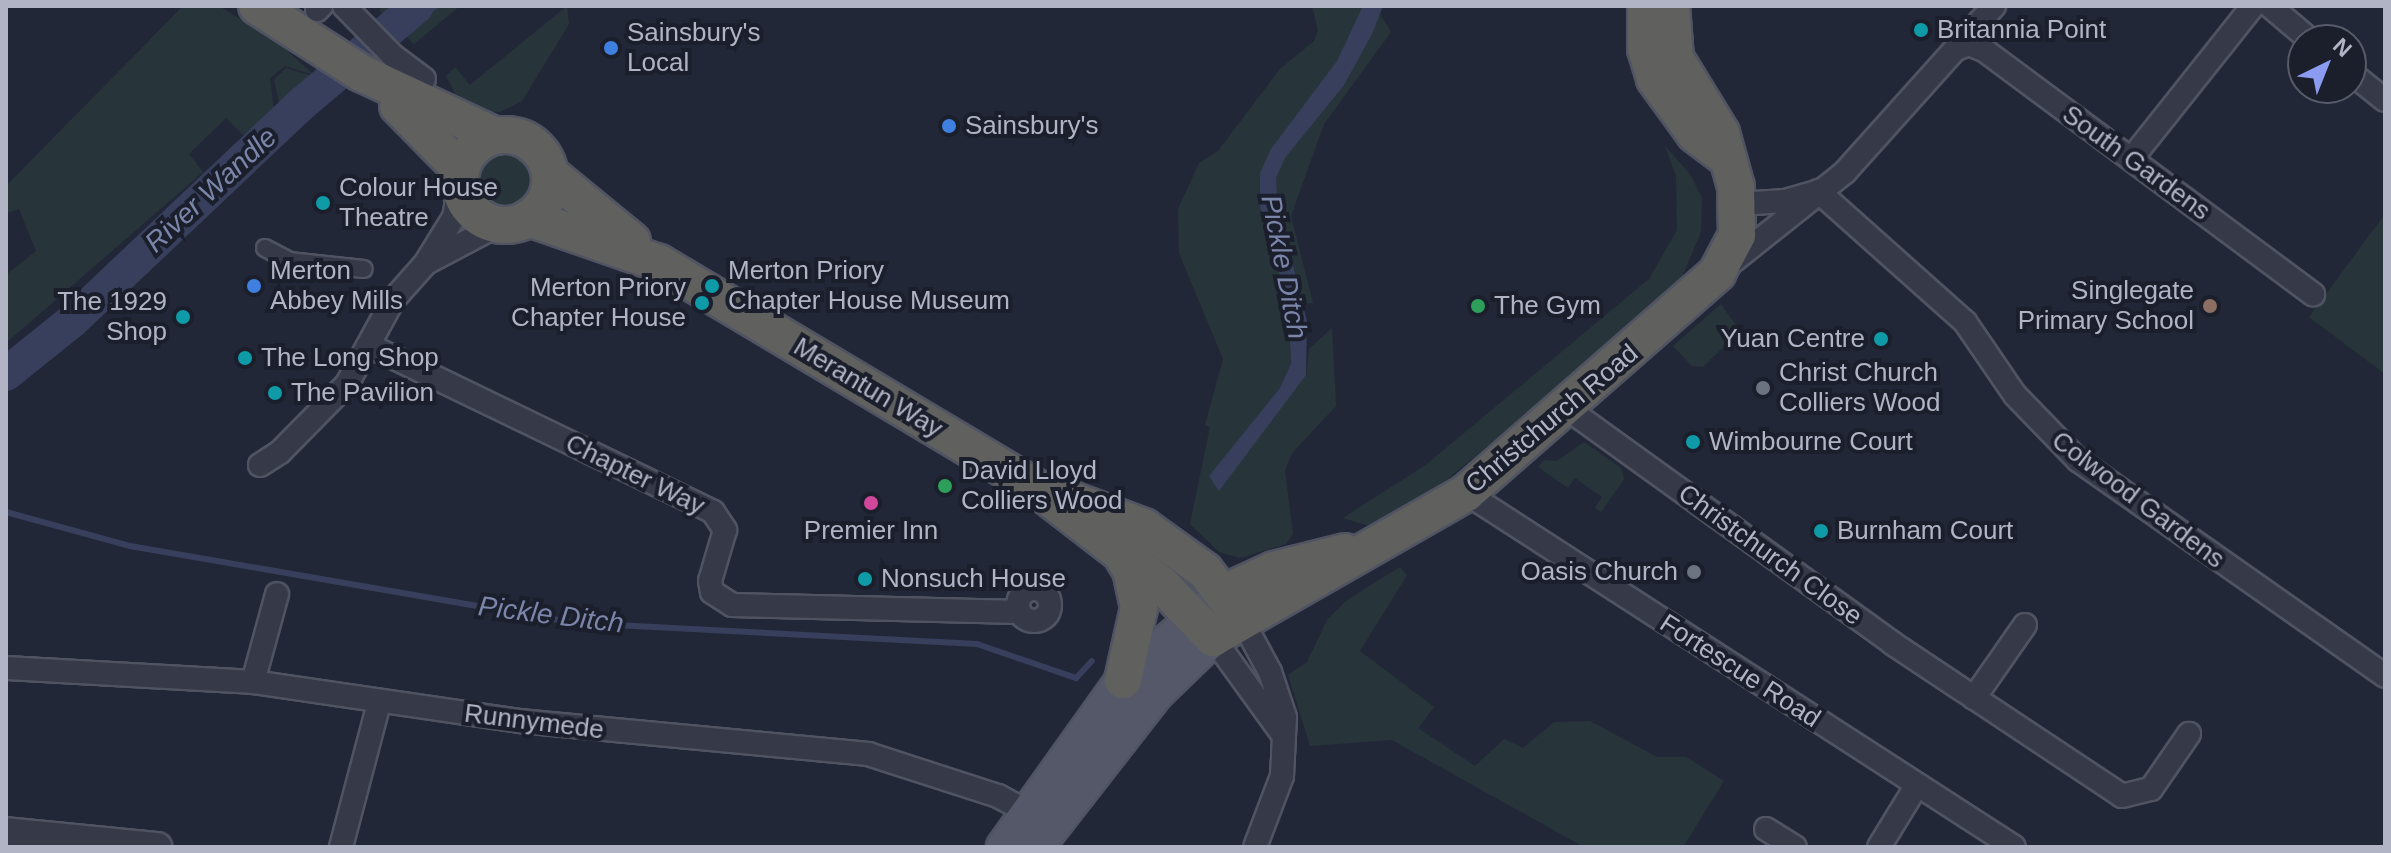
<!DOCTYPE html>
<html>
<head>
<meta charset="utf-8">
<style>
  body { margin:0 }
  #map { position:relative; width:2391px; height:853px; overflow:hidden; background:#222737; font-family:Helvetica,sans-serif }
  div>[style] { position:absolute }
  [style*='--x'] { left:calc(var(--x)*1px); top:calc(var(--y)*1px); width:calc(var(--w)*1px); rotate:calc(var(--a)*1deg) }
  .green>* { inset:0; background:#27353b }
  .round { border-radius:50% }
  .water>* { inset:0; background:#373f5d }
  .stream>* { height:6px; margin:-3px; padding:0 3px; transform-origin:3px; border-radius:3px; background:#373f5d }
  .river>* { height:34px; margin:-17px; padding:0 17px; transform-origin:17px; border-radius:17px; background:#373f5d }
  .roads { filter:drop-shadow(2px 0 #505462) drop-shadow(-2px 0 #505462) drop-shadow(0 2px #505462) drop-shadow(0 -2px #505462) }
  .pedestrian>* { height:16px; margin:-8px; padding:0 8px; transform-origin:8px; border-radius:8px; background:#363948 }
  .minor>* { height:22px; margin:-11px; padding:0 11px; transform-origin:11px; border-radius:11px; background:#363948 }
  .minor>.ring { margin:-11px; padding:0; box-sizing:content-box; background:none; border:22px solid #363948; border-radius:50% }
  .tertiary>* { height:28px; margin:-14px; padding:0 14px; transform-origin:14px; border-radius:14px; background:#363948 }
  .primary>* { height:34px; margin:-17px; padding:0 17px; transform-origin:17px; border-radius:17px; background:#545868 }
  .trunk>* { height:36px; margin:-18px; padding:0 18px; transform-origin:18px; border-radius:18px; background:#60605e }
  .trunk>.ring { margin:-18px; padding:0; box-sizing:content-box; background:none; border:36px solid #60605e; border-radius:50% }
  .dots>* { width:22px; height:22px; translate:-50% -50%; box-sizing:border-box; border:4px solid #1b1f2c; border-radius:50% }
  span { translate:-50% -50%; white-space:nowrap; text-align:center; line-height:1.15; -webkit-text-stroke:8px #1b1f2c; paint-order:stroke }
  .poi-label { font-size:26px; color:#b0b4c4 }
  .left { translate:0 -50%; text-align:left }
  .right { translate:-100% -50%; text-align:right }
  .street-label { font-size:26px; color:#b0b4c4 }
  .water-label { font-size:28px; color:#7b85aa; font-style:italic }
  .frame { position:absolute; inset:0; border:8px solid #b0b4c4; pointer-events:none }
  .north { position:absolute; left:2287px; top:24px; width:80px; height:80px; box-sizing:border-box; background:#1b1f2c; border:2px solid #575b69; border-radius:50%; rotate:43deg; font-size:22px; font-weight:700; line-height:32px; text-align:center; color:#b0b4c4 }
  .north::after { content:''; display:block; margin:auto; width:28px; height:36px; background:#8a9bf0; clip-path:polygon(50% 0,100% 100%,50% 72%,0 100%) }
</style>
</head>
<body>
<div id="map">
  <div class="green">
    <div style="clip-path:polygon(183px 6px,219px 6px,279px 43px,314px 75px,285px 66px,270px 78px,274px 110px,245px 137px,226px 118px,189px 154px,203px 172px,6px 343px,6px 275px,36px 251px,19px 209px,6px 213px,6px 186px)"></div>
    <div style="clip-path:polygon(384px 6px,460px 6px,414px 44px,379px 10px)"></div>
    <div style="clip-path:polygon(567px 6px,569px 24px,522px 101px,500px 112px,481px 111px,456px 95px,446px 76px,455px 67px,470px 85px)"></div>
    <div style="clip-path:polygon(1312px 6px,1375px 6px,1391px 32px,1324px 124px,1291px 216px,1313px 303px,1288px 305px,1291px 363px,1280px 388px,1306px 375px,1309px 349px,1332px 328px,1336px 406px,1292px 453px,1285px 471px,1293px 534px,1286px 544px,1240px 558px,1219px 552px,1190px 524px,1210px 427px,1205px 425px,1223px 359px,1179px 253px,1178px 209px,1199px 163px,1218px 151px,1280px 69px,1314px 41px,1318px 30px)"></div>
    <div style="clip-path:polygon(286px 68px,318px 78px,281px 110px,274px 80px)"></div>
    <div style="clip-path:polygon(1665px 146px,1690px 174px,1702px 198px,1701px 232px,1676px 291px,1445px 481px,1370px 526px,1343px 518px,1427px 464px,1649px 279px,1677px 230px,1676px 176px)"></div>
    <div class="round" style="left:474px;top:147px;width:62px;height:62px"></div>
    <div style="clip-path:polygon(2385px 214px,2385px 374px,2309px 317px)"></div>
    <div style="clip-path:polygon(1721px 304px,1740px 331px,1703px 367px,1692px 366px,1673px 346px)"></div>
    <div style="clip-path:polygon(1584px 442px,1621px 468px,1624px 479px,1601px 512px,1595px 508px,1602px 497px,1575px 478px,1568px 488px,1538px 467px,1544px 460px,1557px 461px)"></div>
    <div style="clip-path:polygon(1400px 567px,1407px 575px,1360px 651px,1434px 707px,1418px 728px,1475px 766px,1504px 739px,1523px 748px,1554px 722px,1590px 721px,1657px 757px,1686px 757px,1724px 781px,1683px 847px,1584px 847px,1392px 740px,1310px 746px,1288px 675px,1307px 662px,1327px 620px,1347px 600px)"></div>
  </div>
  <div class="water">
    <div style="clip-path:polygon(400px 6px,441px 6px,403px 32px,387px 18px)"></div>
    <div style="clip-path:polygon(1363px 6px,1383px 6px,1372px 34px,1344px 85px,1285px 158px,1276px 178px,1277px 202px,1307px 321px,1306px 375px,1219px 491px,1209px 476px,1280px 388px,1291px 363px,1288px 305px,1260px 206px,1260px 173px,1271px 149px,1337px 61px)"></div>
  </div>
  <div class="stream">
    <div style="--x:6;--y:512;--w:129;--a:15.3"></div>
    <div style="--x:130;--y:546;--w:454;--a:9.8"></div>
    <div style="--x:577;--y:623;--w:401;--a:3"></div>
    <div style="--x:977;--y:644;--w:105;--a:19"></div>
    <div style="--x:1076;--y:678;--w:23;--a:-47"></div>
  </div>
  <div class="river">
    <div style="--x:6;--y:374;--w:83;--a:-38.7"></div>
    <div style="--x:71;--y:322;--w:320;--a:-43.4"></div>
    <div style="--x:304;--y:102;--w:148;--a:-40.3"></div>
  </div>
  <div class="roads">
    <div class="pedestrian">
      <div style="--x:265;--y:248;--w:27;--a:28"></div>
      <div style="--x:289;--y:261;--w:75;--a:6.1"></div>
    </div>
    <div class="minor">
      <div style="--x:344;--y:6;--w:69;--a:45.6"></div>
      <div style="--x:392;--y:55;--w:40;--a:37"></div>
      <div style="--x:2270;--y:6;--w:52;--a:40.4"></div>
      <div style="--x:317;--y:10;--w:6;--a:-45"></div>
      <div style="--x:1956;--y:49;--w:14;--a:-21"></div>
      <div style="--x:1969;--y:44;--w:16;--a:22"></div>
      <div style="--x:1984;--y:50;--w:410;--a:36.6"></div>
      <div style="--x:2351;--y:73;--w:43;--a:38.5"></div>
      <div style="--x:2132;--y:158;--w:194;--a:-51.5"></div>
      <div style="--x:1818;--y:191;--w:197;--a:41.7"></div>
      <div style="--x:1965;--y:322;--w:88;--a:55.6"></div>
      <div style="--x:2015;--y:395;--w:91;--a:45.9"></div>
      <div style="--x:2078;--y:460;--w:375;--a:35.1"></div>
      <div style="--x:1738;--y:204;--w:47;--a:-3.7"></div>
      <div style="--x:1785;--y:201;--w:29;--a:-16"></div>
      <div style="--x:426;--y:263;--w:84;--a:-27.8"></div>
      <div style="--x:1727;--y:266;--w:151;--a:-38.5"></div>
      <div style="--x:1845;--y:172;--w:223;--a:-48.1"></div>
      <div style="--x:372;--y:347;--w:379;--a:25.8"></div>
      <div style="--x:713;--y:512;--w:22;--a:56"></div>
      <div style="--x:725;--y:530;--w:53;--a:106.4"></div>
      <div style="--x:710;--y:581;--w:11;--a:80"></div>
      <div style="--x:712;--y:592;--w:24;--a:33"></div>
      <div style="--x:732;--y:605;--w:287;--a:1.4"></div>
      <div style="--x:1568;--y:409;--w:400;--a:35.8"></div>
      <div style="--x:1892;--y:643;--w:276;--a:33.6"></div>
      <div style="--x:2122;--y:796;--w:30;--a:-14"></div>
      <div style="--x:2151;--y:789;--w:67;--a:-55.4"></div>
      <div style="--x:260;--y:465;--w:24;--a:-33"></div>
      <div style="--x:280;--y:452;--w:95;--a:-45.4"></div>
      <div style="--x:347;--y:384;--w:96;--a:-61.3"></div>
      <div style="--x:393;--y:300;--w:48;--a:-48.4"></div>
      <div style="--x:425;--y:264;--w:55;--a:-58.3"></div>
      <div style="--x:454;--y:217;--w:32;--a:-79"></div>
      <div style="--x:1466;--y:493;--w:652;--a:32.86"></div>
      <div class="ring" style="left:1018px;top:589px;width:10px;height:10px"></div>
      <div style="--x:1242;--y:620;--w:59;--a:61.7"></div>
      <div style="--x:1270;--y:672;--w:47;--a:71.6"></div>
      <div style="--x:1285;--y:717;--w:59;--a:92.9"></div>
      <div style="--x:1282;--y:776;--w:76;--a:110.8"></div>
      <div style="--x:1213;--y:638;--w:116;--a:54.1"></div>
      <div style="--x:6;--y:668;--w:247;--a:3.2"></div>
      <div style="--x:253;--y:682;--w:270;--a:8.3"></div>
      <div style="--x:520;--y:721;--w:350;--a:5.4"></div>
      <div style="--x:868;--y:754;--w:137;--a:17.9"></div>
      <div style="--x:998;--y:796;--w:34;--a:28"></div>
      <div style="--x:253;--y:682;--w:91;--a:-74.7"></div>
      <div style="--x:1974;--y:698;--w:89;--a:-55.1"></div>
      <div style="--x:1766;--y:829;--w:34;--a:32"></div>
      <div style="--x:341;--y:847;--w:149;--a:-75.2"></div>
      <div style="--x:1879;--y:847;--w:73;--a:-58.5"></div>
    </div>
    <div class="tertiary">
      <div style="--x:6;--y:832;--w:152;--a:5.7"></div>
    </div>
    <div class="primary">
      <div style="--x:1004;--y:847;--w:205;--a:-54.5"></div>
      <div style="--x:1123;--y:680;--w:123;--a:-40.7"></div>
      <div style="--x:1036;--y:847;--w:195;--a:-52.1"></div>
      <div style="--x:1156;--y:693;--w:79;--a:-44"></div>
    </div>
    <div class="trunk">
      <div style="--x:257;--y:6;--w:124;--a:32.8"></div>
      <div style="--x:361;--y:73;--w:149;--a:25"></div>
      <div style="--x:1646;--y:6;--w:43;--a:90"></div>
      <div style="--x:1646;--y:49;--w:31;--a:73"></div>
      <div style="--x:1655;--y:79;--w:68;--a:54"></div>
      <div style="--x:1695;--y:134;--w:40;--a:37"></div>
      <div style="--x:398;--y:106;--w:90;--a:45.5"></div>
      <div class="ring" style="left:460px;top:135px;width:54px;height:54px"></div>
      <div style="--x:550;--y:174;--w:106;--a:39.3"></div>
      <div style="--x:529;--y:218;--w:138;--a:19.1"></div>
      <div style="--x:659;--y:263;--w:438;--a:30.8"></div>
      <div style="--x:1035;--y:487;--w:160;--a:37.7"></div>
      <div style="--x:1162;--y:585;--w:74;--a:46.1"></div>
      <div style="--x:1213;--y:638;--w:292;--a:-29.8"></div>
      <div style="--x:1466;--y:493;--w:334;--a:-41.2"></div>
      <div style="--x:1717;--y:273;--w:43;--a:-62.2"></div>
      <div style="--x:1737;--y:235;--w:48;--a:-91.2"></div>
      <div style="--x:1736;--y:187;--w:56;--a:-105.5"></div>
      <div style="--x:1721;--y:133;--w:88;--a:-121.5"></div>
      <div style="--x:1675;--y:58;--w:52;--a:-94.4"></div>
      <div style="--x:1059;--y:495;--w:91;--a:20.6"></div>
      <div style="--x:1144;--y:527;--w:75;--a:35.8"></div>
      <div style="--x:1205;--y:571;--w:61;--a:52.9"></div>
      <div style="--x:1121;--y:554;--w:19;--a:58"></div>
      <div style="--x:1131;--y:570;--w:39;--a:78"></div>
      <div style="--x:1139;--y:608;--w:74;--a:102.5"></div>
      <div style="--x:1226;--y:592;--w:53;--a:-24.6"></div>
      <div style="--x:1274;--y:570;--w:73;--a:-14.2"></div>
    </div>
  </div>
  <div class="dots">
    <div style="left:1921px;top:30px;background:#0f9aa8"></div>
    <div style="left:611px;top:48px;background:#3f7fe0"></div>
    <div style="left:949px;top:126px;background:#3f7fe0"></div>
    <div style="left:323px;top:203px;background:#0f9aa8"></div>
    <div style="left:254px;top:286px;background:#3f7fe0"></div>
    <div style="left:712px;top:286px;background:#0f9aa8"></div>
    <div style="left:702px;top:303px;background:#0f9aa8"></div>
    <div style="left:1478px;top:306px;background:#2e9e5b"></div>
    <div style="left:2210px;top:306px;background:#8d6e63"></div>
    <div style="left:183px;top:317px;background:#0f9aa8"></div>
    <div style="left:1881px;top:339px;background:#0f9aa8"></div>
    <div style="left:245px;top:358px;background:#0f9aa8"></div>
    <div style="left:1763px;top:388px;background:#6b7280"></div>
    <div style="left:275px;top:393px;background:#0f9aa8"></div>
    <div style="left:1693px;top:442px;background:#0f9aa8"></div>
    <div style="left:945px;top:486px;background:#2e9e5b"></div>
    <div style="left:871px;top:503px;background:#d1479c"></div>
    <div style="left:1821px;top:531px;background:#0f9aa8"></div>
    <div style="left:1694px;top:572px;background:#6b7280"></div>
    <div style="left:865px;top:579px;background:#0f9aa8"></div>
  </div>
  <div class="poi-label">
    <span class="left" style="left:1937px;top:30px">Britannia Point</span>
    <span class="left" style="left:627px;top:48px">Sainsbury's<br>Local</span>
    <span class="left" style="left:965px;top:126px">Sainsbury's</span>
    <span class="left" style="left:339px;top:203px">Colour House<br>Theatre</span>
    <span class="left" style="left:270px;top:286px">Merton<br>Abbey Mills</span>
    <span class="left" style="left:728px;top:286px">Merton Priory<br>Chapter House Museum</span>
    <span class="right" style="left:686px;top:303px">Merton Priory<br>Chapter House</span>
    <span class="right" style="left:2194px;top:306px">Singlegate<br>Primary School</span>
    <span class="right" style="left:167px;top:317px">The 1929<br>Shop</span>
    <span class="left" style="left:1494px;top:306px">The Gym</span>
    <span class="right" style="left:1865px;top:339px">Yuan Centre</span>
    <span class="left" style="left:261px;top:358px">The Long Shop</span>
    <span class="left" style="left:1779px;top:388px">Christ Church<br>Colliers Wood</span>
    <span class="left" style="left:291px;top:393px">The Pavilion</span>
    <span class="left" style="left:1709px;top:442px">Wimbourne Court</span>
    <span class="left" style="left:961px;top:486px">David Lloyd<br>Colliers Wood</span>
    <span style="left:871px;top:531px">Premier Inn</span>
    <span class="left" style="left:1837px;top:531px">Burnham Court</span>
    <span class="right" style="left:1678px;top:572px">Oasis Church</span>
    <span class="left" style="left:881px;top:579px">Nonsuch House</span>
  </div>
  <div class="street-label">
    <span style="left:2136px;top:163px;rotate:36deg">South Gardens</span>
    <span style="left:868px;top:388px;rotate:31deg">Merantun Way</span>
    <span style="left:1552px;top:419px;rotate:-40deg">Christchurch Road</span>
    <span style="left:635px;top:475px;rotate:26deg">Chapter Way</span>
    <span style="left:2138px;top:500px;rotate:37deg">Colwood Gardens</span>
    <span style="left:1770px;top:555px;rotate:36deg">Christchurch Close</span>
    <span style="left:1740px;top:671px;rotate:33deg">Fortescue Road</span>
    <span style="left:534px;top:722px;rotate:7deg">Runnymede</span>
  </div>
  <div class="water-label">
    <span style="left:211px;top:190px;rotate:-43deg">River Wandle</span>
    <span style="left:1284px;top:267px;rotate:79deg">Pickle Ditch</span>
    <span style="left:551px;top:615px;rotate:7deg">Pickle Ditch</span>
  </div>
  <div class="frame"></div>
  <div class="north">N</div>
</div>
</body>
</html>
